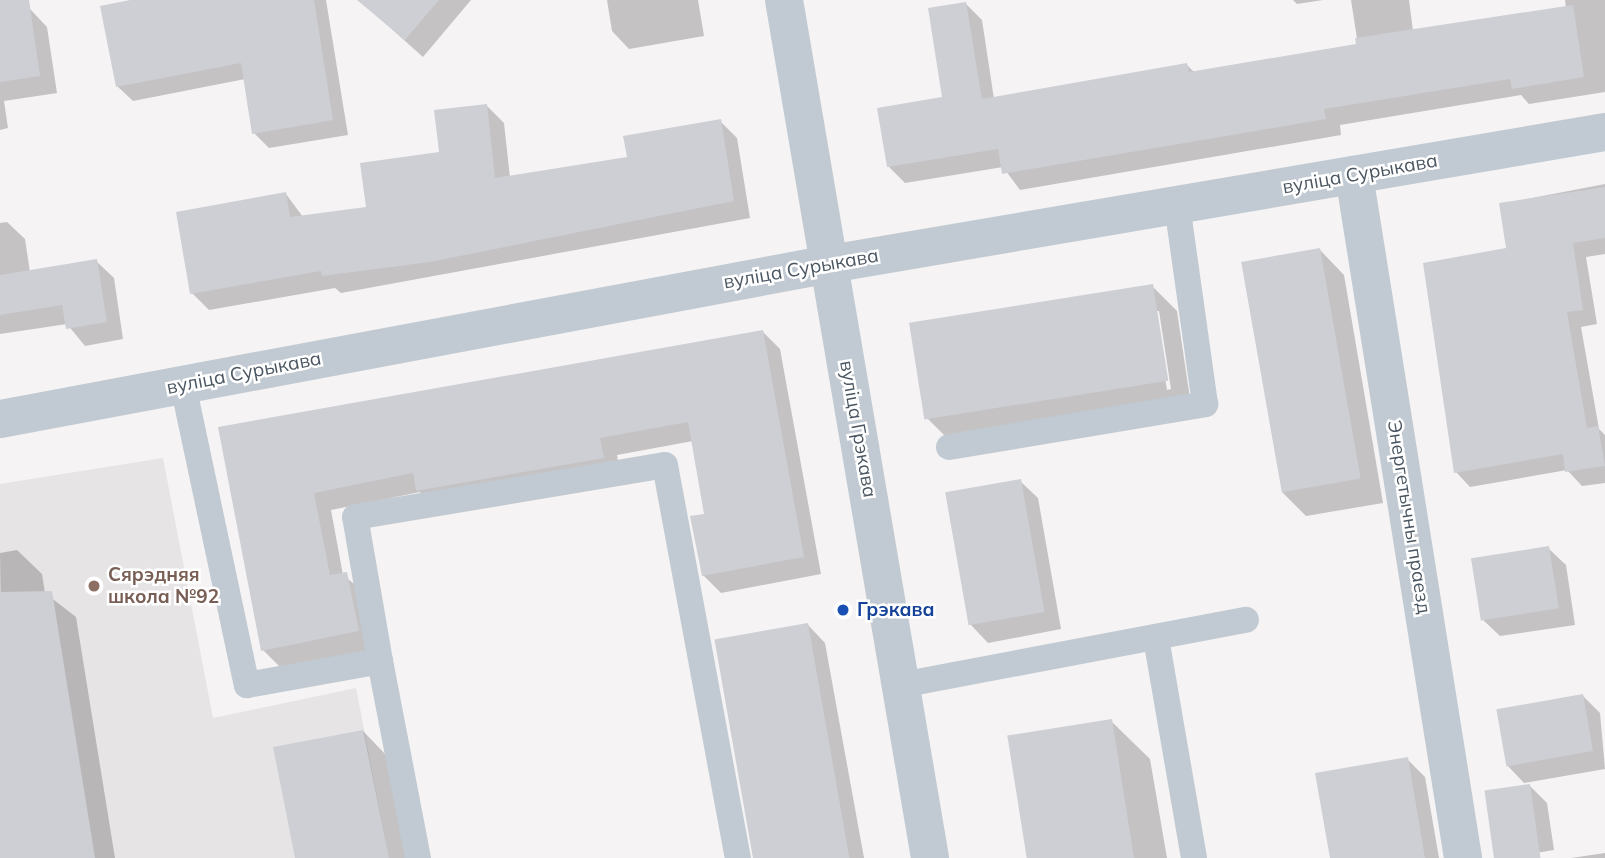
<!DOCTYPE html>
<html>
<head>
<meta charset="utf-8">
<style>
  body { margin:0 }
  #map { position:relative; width:1605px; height:858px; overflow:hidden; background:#f5f3f3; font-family:Mulish,sans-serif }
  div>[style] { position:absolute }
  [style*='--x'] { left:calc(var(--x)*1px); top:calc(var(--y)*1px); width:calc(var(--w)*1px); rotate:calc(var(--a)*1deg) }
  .education>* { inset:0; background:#e6e4e5 }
  .shadow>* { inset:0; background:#0003 }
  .building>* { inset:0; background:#cdcfd5; transform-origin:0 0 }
  .service>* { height:26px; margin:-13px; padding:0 13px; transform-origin:13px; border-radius:13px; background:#c1cad2 }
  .minor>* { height:38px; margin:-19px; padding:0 19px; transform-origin:19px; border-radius:19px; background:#c1cad2 }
  .tertiary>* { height:38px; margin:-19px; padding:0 19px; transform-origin:19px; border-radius:19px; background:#c1cad2 }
  .dots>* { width:19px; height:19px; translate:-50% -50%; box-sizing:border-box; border:4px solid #fff; border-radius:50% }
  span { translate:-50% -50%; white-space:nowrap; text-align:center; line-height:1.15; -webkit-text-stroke:5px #fff; paint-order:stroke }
  .street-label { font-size:19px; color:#4a5661 }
  .education-label { font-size:19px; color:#785e54; font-weight:700 }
  .left { translate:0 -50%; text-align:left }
  .transit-label { font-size:19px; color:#164399; font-weight:700 }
</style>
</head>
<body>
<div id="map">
  <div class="education">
    <div style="clip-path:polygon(163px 458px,213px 718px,356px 688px,389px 858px,0 858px,0 484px)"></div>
  </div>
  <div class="shadow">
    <div style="clip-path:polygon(145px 0,326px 0,348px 135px,269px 148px,254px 133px,245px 79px,133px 101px,117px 86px)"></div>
    <div style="clip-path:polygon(359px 0,471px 0,423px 57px)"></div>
    <div style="clip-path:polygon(607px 0,698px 0,704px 36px,629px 49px,612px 31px)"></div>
    <div style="clip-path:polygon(1293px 0,1323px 0,1297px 4px)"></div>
    <div style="clip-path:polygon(1351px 0,1409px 0,1413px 31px,1566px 8px,1565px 0,1605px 0,1605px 92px,1529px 104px,1521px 95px,1340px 125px,1341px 135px,1020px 190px,1003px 167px,905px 183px,888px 166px,944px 99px,966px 4px,982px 20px,994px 99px,1187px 65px,1195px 73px,1358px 45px)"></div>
    <div style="clip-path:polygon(30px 9px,47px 27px,57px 93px,4px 101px,8px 128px,0 130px,0 15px)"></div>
    <div style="clip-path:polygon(487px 106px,504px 123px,510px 178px,629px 158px,720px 121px,737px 138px,750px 218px,341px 293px,335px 288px,209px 310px,192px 293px,286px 194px,303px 217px,368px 209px,440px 154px)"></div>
    <div style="clip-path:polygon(1605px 184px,1605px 254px,1586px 257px,1597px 324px,1581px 327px,1599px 429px,1605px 435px,1605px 483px,1582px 486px,1567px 470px,1470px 487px,1456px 472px,1508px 250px,1501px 204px)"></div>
    <div style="clip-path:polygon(7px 222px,25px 239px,30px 272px,96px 261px,114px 278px,123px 339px,85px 346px,67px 324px,0 334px,0 223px)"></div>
    <div style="clip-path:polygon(1320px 250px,1344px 275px,1383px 503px,1306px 516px,1282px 492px)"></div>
    <div style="clip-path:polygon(evenodd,1152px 286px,1177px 311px,1191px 405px,950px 441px,925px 416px,1152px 286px,1155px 311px,1159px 311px,1171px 389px,1167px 390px,1155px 311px)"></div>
    <div style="clip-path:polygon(763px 332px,780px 349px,821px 574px,721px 593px,703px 575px,707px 515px,693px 441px,617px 455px,620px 475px,435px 507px,420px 492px,331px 510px,343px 575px,364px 592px,375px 649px,280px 667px,263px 650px,220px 429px)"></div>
    <div style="clip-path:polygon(1020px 481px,1038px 498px,1061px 629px,988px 643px,971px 625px)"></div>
    <div style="clip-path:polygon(1548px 548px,1566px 565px,1575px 625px,1500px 636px,1482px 619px)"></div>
    <div style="clip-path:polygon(17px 550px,42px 574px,45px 593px,76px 617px,115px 858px,4px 858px,0 553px)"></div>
    <div style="clip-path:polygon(808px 625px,825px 643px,864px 858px,755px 858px)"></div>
    <div style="clip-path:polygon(1583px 696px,1600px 713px,1605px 769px,1524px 783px,1507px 765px)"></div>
    <div style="clip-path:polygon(1111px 721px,1150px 759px,1167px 858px,1031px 858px)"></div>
    <div style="clip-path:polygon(363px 731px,387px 756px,407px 858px,297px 858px)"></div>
    <div style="clip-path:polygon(1407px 759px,1425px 777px,1439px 858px,1331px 858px)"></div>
    <div style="clip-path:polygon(1529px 785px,1547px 803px,1554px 850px,1511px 857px)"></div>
    <div style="clip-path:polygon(1605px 853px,1605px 858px,1571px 858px)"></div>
  </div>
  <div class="building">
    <div style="clip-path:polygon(0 0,29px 0,40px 76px,0 82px)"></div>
    <div style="clip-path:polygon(130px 0,314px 0,333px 120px,252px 134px,241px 63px,116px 87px,100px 6px)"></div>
    <div style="clip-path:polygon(357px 0,439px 0,405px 40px)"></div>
    <div style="clip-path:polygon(966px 2px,982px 99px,1187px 63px,1189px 72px,1356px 44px,1355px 38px,1573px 5px,1584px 77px,1512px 89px,1510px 79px,1324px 109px,1326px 119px,1002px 174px,998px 149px,887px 167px,877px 108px,942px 97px,928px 8px)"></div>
    <div style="clip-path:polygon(487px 104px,495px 178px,627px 157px,623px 136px,721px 119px,734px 201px,430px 262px,322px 276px,321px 271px,190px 294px,176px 212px,286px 192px,290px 217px,366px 207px,360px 163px,439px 152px,434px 110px)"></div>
    <div style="clip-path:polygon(1605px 187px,1605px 238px,1573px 243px,1583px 310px,1567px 312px,1587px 428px,1598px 426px,1605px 466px,1565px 472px,1563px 454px,1454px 473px,1423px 263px,1506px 248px,1499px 203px)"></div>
    <div style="left:1320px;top:248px;width:234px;height:80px;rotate:80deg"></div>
    <div style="clip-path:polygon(97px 259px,107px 322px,66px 329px,62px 305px,0 315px,0 275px)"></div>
    <div style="left:1153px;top:284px;width:98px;height:247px;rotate:81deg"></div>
    <div style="clip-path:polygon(763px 330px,804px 557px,702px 576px,690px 516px,704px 514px,688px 422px,600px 438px,604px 458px,416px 491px,413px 473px,314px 493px,330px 575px,347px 572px,359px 631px,261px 651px,218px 427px)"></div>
    <div style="left:1021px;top:479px;width:135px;height:77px;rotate:80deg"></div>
    <div style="left:1549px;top:546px;width:63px;height:79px;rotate:81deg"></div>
    <div style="clip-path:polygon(52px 591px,95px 858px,0 858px,0 592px)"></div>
    <div style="left:808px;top:623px;width:239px;height:95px;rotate:80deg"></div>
    <div style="left:1583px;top:694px;width:58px;height:88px;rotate:80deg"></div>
    <div style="left:1112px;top:719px;width:141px;height:106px;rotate:81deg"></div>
    <div style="clip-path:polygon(363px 730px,389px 858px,295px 858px,273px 747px)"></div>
    <div style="clip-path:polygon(1408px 757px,1425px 858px,1330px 858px,1315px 773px)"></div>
    <div style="left:1530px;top:784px;width:75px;height:46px;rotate:82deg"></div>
  </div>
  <div class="service">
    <div style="--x:183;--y:385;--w:307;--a:78"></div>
    <div style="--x:247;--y:685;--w:135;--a:-10.2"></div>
    <div style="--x:380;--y:661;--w:146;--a:-99.8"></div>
    <div style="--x:355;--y:517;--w:314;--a:-9.5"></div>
    <div style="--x:665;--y:465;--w:400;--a:79.5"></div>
    <div style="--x:949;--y:447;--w:260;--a:-9.5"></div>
    <div style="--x:1205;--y:404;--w:202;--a:-98"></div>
    <div style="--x:1156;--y:638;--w:223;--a:80.2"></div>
    <div style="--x:380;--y:661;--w:201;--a:79.1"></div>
    <div style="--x:901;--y:685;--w:351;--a:-10.7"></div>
  </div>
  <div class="minor">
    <div style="--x:1354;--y:175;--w:692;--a:80.93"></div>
    <div style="--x:0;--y:419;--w:844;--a:-10.58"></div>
    <div style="--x:830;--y:264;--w:786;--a:-9.67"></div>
  </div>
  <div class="tertiary">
    <div style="--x:784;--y:0;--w:870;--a:80.34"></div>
  </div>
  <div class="dots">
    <div style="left:94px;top:586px;background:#8d6e63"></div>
    <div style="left:843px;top:610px;background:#1a4fb4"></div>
  </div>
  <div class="street-label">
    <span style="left:1360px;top:174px;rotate:-10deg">вуліца Сурыкава</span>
    <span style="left:801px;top:269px;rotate:-10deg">вуліца Сурыкава</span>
    <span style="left:244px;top:373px;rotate:-11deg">вуліца Сурыкава</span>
    <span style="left:858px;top:429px;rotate:80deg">вуліца Грэкава</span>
    <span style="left:1409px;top:517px;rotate:81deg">Энергетычны праезд</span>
  </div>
  <div class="education-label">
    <span class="left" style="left:108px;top:586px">Сярэдняя<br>школа №92</span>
  </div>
  <div class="transit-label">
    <span class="left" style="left:857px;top:610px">Грэкава</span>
  </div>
</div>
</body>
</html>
